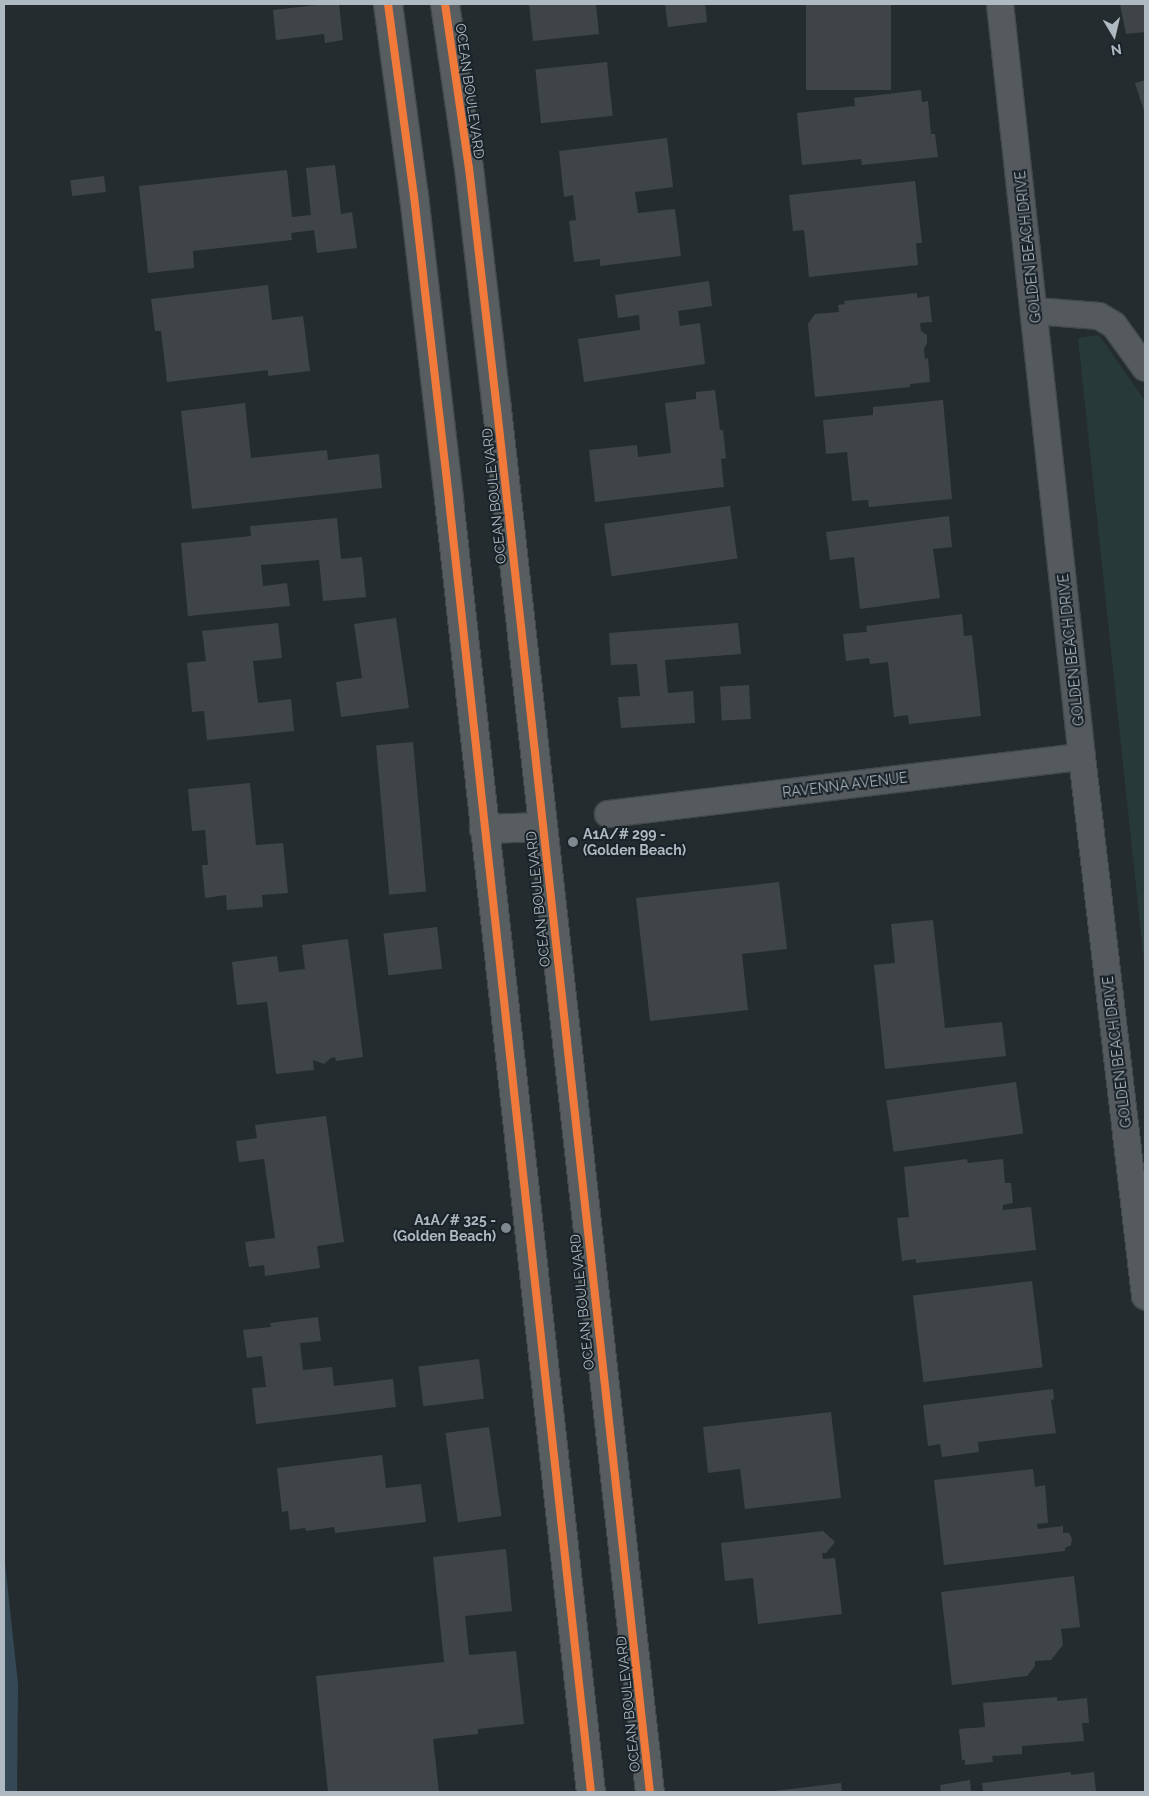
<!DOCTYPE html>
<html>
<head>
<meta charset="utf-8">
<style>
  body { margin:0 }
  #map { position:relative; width:1149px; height:1796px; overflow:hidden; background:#252c30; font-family:Raleway,sans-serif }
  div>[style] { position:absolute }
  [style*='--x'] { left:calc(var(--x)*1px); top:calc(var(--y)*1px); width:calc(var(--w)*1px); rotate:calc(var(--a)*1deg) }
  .green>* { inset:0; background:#283a37 }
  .water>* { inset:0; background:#344955 }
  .building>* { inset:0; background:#3f4448; transform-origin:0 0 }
  .roads { filter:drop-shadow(1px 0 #42484b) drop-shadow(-1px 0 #42484b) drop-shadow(0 1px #42484b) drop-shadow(0 -1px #42484b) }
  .minor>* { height:26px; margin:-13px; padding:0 13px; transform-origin:13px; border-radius:13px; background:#555a5f }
  .primary>* { height:28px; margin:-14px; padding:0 14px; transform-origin:14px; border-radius:14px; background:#585d60 }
  .cycleway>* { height:8px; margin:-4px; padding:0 4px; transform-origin:4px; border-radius:4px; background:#f17a3a }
  .dots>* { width:14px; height:14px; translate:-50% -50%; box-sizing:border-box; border:2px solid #1a2329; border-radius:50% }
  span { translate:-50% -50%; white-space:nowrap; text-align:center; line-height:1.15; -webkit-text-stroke:4px #1a2329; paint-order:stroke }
  .street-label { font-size:14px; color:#afb9c1 }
  .poi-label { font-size:14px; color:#afb9c1; font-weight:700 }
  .left { translate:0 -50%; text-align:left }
  .right { translate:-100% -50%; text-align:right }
  .frame { position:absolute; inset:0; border:5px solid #afb9c1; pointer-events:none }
  .north { position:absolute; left:1089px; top:10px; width:50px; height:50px; -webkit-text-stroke:4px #1a2329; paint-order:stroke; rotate:171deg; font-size:14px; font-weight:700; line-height:20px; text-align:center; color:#afb9c1 }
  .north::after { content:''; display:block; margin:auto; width:18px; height:22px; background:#afb9c1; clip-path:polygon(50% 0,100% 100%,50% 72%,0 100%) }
</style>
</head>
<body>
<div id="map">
  <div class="green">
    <div style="clip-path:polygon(1099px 335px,1145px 401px,1145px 971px,1078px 338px)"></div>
  </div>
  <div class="water">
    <div style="clip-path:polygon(4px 1554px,18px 1684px,17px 1792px,4px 1792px)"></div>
  </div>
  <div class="building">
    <div style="clip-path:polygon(325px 4px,339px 4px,343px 40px,325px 43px,324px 34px,276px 40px,273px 10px)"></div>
    <div style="clip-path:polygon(529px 4px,596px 4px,599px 34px,533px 41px)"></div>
    <div style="clip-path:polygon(665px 4px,705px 4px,707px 22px,668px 27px)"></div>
    <div style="left:806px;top:4px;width:85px;height:86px"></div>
    <div style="clip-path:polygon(1120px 4px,1145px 4px,1145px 32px,1126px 34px)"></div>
    <div style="left:607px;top:62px;width:54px;height:72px;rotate:84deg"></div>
    <div style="clip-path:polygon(1145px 80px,1145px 114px,1135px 83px)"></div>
    <div style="clip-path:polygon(921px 90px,922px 102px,928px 101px,931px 134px,935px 134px,938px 157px,862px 165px,861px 159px,802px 165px,797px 113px,855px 106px,854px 98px)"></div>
    <div style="clip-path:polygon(667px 138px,673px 187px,635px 192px,638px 213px,675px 209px,681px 256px,600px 266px,600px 259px,574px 262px,569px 221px,576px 220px,573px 195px,564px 197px,559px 151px)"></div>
    <div style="clip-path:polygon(335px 165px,341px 214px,352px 212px,357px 248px,317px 253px,314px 230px,291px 233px,292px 240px,193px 251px,194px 268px,148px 273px,139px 186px,287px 170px,292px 217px,311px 215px,306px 168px)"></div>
    <div style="left:104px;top:176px;width:16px;height:34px;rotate:83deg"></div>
    <div style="clip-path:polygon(915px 181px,922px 243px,916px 243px,918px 265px,809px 277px,804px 230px,793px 231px,789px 195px)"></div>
    <div style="clip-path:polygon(709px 281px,712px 306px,678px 311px,680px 326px,700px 323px,705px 364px,584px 382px,578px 339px,640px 330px,639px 315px,618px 318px,615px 295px)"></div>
    <div style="clip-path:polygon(268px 285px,272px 320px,303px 316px,310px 371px,268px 376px,268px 370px,167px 382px,161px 331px,155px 331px,151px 299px)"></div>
    <div style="clip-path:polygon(917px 293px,917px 298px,929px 296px,932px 322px,920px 323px,921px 331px,927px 335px,927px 343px,924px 349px,925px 359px,928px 358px,930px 382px,910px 384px,910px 387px,815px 397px,808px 324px,815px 314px,839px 312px,838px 305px,845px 304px,844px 301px)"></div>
    <div style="clip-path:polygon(715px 390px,720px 430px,723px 430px,726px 458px,721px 459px,724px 487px,595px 502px,589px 450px,637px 445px,638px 457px,671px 453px,665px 403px,696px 399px,696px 392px)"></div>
    <div style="clip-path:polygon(943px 400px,952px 499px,869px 507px,868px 500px,852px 501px,847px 452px,826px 454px,823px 420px,873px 415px,873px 407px)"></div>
    <div style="clip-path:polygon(245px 403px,251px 458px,327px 450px,328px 460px,379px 454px,382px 488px,192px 509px,181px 411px)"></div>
    <div style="left:730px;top:506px;width:53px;height:127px;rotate:82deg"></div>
    <div style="clip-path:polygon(949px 516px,952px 547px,933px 549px,940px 598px,860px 609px,854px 557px,830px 560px,826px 532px)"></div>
    <div style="clip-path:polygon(337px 518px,341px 559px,362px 557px,366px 597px,323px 601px,319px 560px,261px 565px,263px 586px,287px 583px,290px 606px,188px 616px,181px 543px,251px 536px,250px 526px)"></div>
    <div style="clip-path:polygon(962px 614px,964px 636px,972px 635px,981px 716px,909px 724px,908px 715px,894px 717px,888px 662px,870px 664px,869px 658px,846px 661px,843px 634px,867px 632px,866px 626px)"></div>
    <div style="clip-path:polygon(396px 618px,409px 708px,341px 717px,336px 682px,362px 678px,354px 624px)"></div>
    <div style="clip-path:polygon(278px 623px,282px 658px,253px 661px,258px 703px,291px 699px,294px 731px,207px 740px,204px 711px,192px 712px,187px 663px,206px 661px,202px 631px)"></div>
    <div style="clip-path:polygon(738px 623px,741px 654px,665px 660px,668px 693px,693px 691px,695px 723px,621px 728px,618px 697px,640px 696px,637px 664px,611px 665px,609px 633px)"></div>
    <div style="left:749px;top:685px;width:34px;height:29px;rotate:87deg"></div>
    <div style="left:413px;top:742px;width:150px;height:37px;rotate:85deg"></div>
    <div style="clip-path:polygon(250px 783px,256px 845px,283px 843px,288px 893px,262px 895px,263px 907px,227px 910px,226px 895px,205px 898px,202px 865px,208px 865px,205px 830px,192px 831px,188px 789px)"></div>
    <div style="clip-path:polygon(779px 882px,787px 949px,742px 954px,748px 1010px,650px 1021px,636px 898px)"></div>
    <div style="clip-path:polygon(933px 920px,945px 1028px,1002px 1022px,1006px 1056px,885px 1069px,874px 965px,895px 963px,891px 924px)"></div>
    <div style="left:437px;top:927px;width:42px;height:54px;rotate:83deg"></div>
    <div style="clip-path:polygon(348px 939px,363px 1057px,336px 1061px,335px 1057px,331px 1058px,324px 1064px,313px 1060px,314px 1070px,276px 1074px,267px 1002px,237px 1005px,232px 962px,277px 956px,279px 972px,305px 969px,302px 945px)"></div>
    <div style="left:1016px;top:1082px;width:52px;height:131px;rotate:82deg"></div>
    <div style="clip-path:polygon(326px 1116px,344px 1242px,317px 1246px,320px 1268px,265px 1276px,264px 1265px,249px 1267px,245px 1242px,275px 1238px,264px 1159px,239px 1162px,236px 1141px,257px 1138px,255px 1125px)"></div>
    <div style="clip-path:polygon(967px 1159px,968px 1163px,1003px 1159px,1005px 1183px,1011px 1183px,1013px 1203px,1003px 1205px,1003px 1210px,1031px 1207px,1036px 1250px,916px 1263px,916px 1259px,902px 1261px,897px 1218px,909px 1217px,904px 1167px)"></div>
    <div style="left:1032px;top:1281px;width:87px;height:120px;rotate:83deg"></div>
    <div style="clip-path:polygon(318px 1317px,321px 1341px,300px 1343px,303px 1370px,332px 1367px,334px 1386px,393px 1379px,396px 1407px,256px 1424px,252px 1388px,266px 1387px,262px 1356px,247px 1358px,243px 1330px,271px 1327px,270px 1323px)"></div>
    <div style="left:479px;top:1359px;width:40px;height:61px;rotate:83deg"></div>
    <div style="clip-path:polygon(1053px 1389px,1054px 1399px,1051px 1400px,1056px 1433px,978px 1442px,979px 1452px,942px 1457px,940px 1444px,928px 1446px,923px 1405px)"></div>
    <div style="clip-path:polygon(831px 1412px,841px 1498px,745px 1509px,740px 1469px,708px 1473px,703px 1427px)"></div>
    <div style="left:489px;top:1427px;width:90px;height:44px;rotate:82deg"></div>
    <div style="clip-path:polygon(382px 1455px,386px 1488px,421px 1484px,426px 1522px,335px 1533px,334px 1527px,306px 1531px,305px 1528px,290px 1530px,288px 1511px,282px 1512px,277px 1468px)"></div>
    <div style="clip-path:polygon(1033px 1469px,1035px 1487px,1045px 1485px,1048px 1523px,1037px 1524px,1038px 1529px,1063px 1526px,1063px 1533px,1069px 1533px,1072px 1539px,1071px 1545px,1065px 1548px,1065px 1551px,944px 1565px,934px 1480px)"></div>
    <div style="clip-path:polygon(823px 1531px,835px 1542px,826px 1553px,822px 1553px,823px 1559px,835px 1558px,842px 1614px,758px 1624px,753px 1578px,725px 1581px,721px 1543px)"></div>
    <div style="clip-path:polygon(506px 1549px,512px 1611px,465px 1616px,469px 1655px,516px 1651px,524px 1724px,478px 1729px,478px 1734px,433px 1739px,439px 1792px,328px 1792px,316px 1676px,444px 1662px,433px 1557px)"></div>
    <div style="clip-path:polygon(1074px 1576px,1080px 1627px,1061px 1629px,1063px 1645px,1051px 1660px,1035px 1661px,1035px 1666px,1027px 1676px,952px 1685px,941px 1592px)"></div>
    <div style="clip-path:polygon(1057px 1697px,1057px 1701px,1087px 1698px,1089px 1723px,1082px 1723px,1084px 1741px,1022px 1746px,1022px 1754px,992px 1756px,993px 1762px,965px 1765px,965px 1760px,962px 1760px,959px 1729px,985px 1727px,983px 1703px)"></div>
    <div style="clip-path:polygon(1071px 1772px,1071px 1775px,1094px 1772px,1096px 1792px,983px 1792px,982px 1783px)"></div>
    <div style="clip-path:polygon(970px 1780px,971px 1792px,941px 1792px,940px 1785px)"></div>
    <div style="clip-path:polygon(841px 1783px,842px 1792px,775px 1792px,775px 1791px)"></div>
  </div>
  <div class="roads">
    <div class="minor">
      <div style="--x:1000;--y:4;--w:757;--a:83.79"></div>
      <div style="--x:1082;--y:757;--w:543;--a:83.33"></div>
      <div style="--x:1035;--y:311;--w:64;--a:4.5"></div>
      <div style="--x:1099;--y:316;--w:17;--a:31"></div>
      <div style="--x:1114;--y:325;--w:53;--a:54.2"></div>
      <div style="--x:608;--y:814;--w:477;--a:-6.9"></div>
    </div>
    <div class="primary">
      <div style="--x:388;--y:4;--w:194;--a:82.3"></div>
      <div style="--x:414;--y:196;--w:306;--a:83.4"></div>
      <div style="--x:449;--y:500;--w:1300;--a:83.73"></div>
      <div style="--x:445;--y:4;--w:166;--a:81.7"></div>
      <div style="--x:469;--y:168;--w:243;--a:83.4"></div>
      <div style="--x:497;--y:409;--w:1391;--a:83.69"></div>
      <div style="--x:484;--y:829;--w:59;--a:-1.9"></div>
    </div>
  </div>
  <div class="cycleway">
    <div style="--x:388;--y:4;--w:194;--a:82.3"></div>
    <div style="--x:414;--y:196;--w:306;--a:83.4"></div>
    <div style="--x:449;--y:500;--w:1300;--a:83.73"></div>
    <div style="--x:445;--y:4;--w:166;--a:81.7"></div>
    <div style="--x:469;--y:168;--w:243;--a:83.4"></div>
    <div style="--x:497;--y:409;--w:1391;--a:83.69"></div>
  </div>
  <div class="dots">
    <div style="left:573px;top:842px;background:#7f888e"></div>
    <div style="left:506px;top:1228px;background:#7f888e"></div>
  </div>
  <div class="street-label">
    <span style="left:470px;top:91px;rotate:82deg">OCEAN BOULEVARD</span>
    <span style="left:1028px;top:247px;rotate:-96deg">GOLDEN BEACH DRIVE</span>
    <span style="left:494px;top:496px;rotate:-96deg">OCEAN BOULEVARD</span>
    <span style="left:1071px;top:650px;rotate:-96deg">GOLDEN BEACH DRIVE</span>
    <span style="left:845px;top:785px;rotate:-7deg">RAVENNA AVENUE</span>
    <span style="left:538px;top:899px;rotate:-96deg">OCEAN BOULEVARD</span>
    <span style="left:1117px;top:1052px;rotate:-97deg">GOLDEN BEACH DRIVE</span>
    <span style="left:582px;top:1302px;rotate:-96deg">OCEAN BOULEVARD</span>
    <span style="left:628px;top:1704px;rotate:-96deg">OCEAN BOULEVARD</span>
  </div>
  <div class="poi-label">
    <span class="left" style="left:583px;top:842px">A1A/# 299 -<br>(Golden Beach)</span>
    <span class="right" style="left:496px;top:1228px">A1A/# 325 -<br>(Golden Beach)</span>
  </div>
  <div class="frame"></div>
  <div class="north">N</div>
</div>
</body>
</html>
